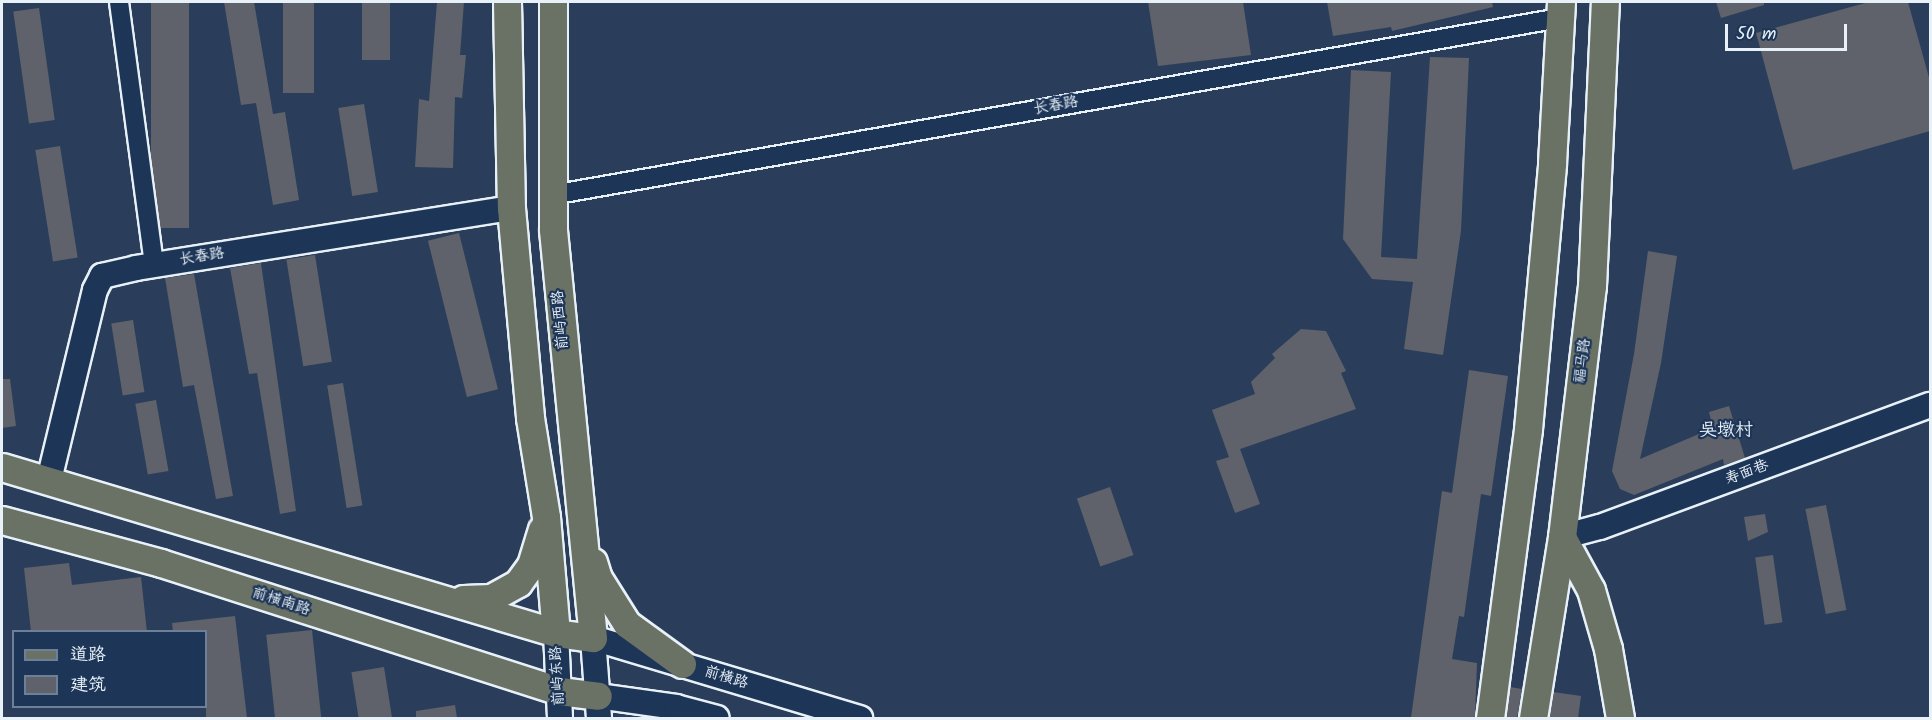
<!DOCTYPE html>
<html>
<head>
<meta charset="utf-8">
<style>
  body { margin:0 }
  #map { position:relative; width:1932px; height:720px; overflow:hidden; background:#2a3e5b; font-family:Kalam,"LXGW WenKai TC",sans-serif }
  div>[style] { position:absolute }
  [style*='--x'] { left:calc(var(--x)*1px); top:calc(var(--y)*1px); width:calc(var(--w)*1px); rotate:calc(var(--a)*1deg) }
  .building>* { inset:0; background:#5f626a; transform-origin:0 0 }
  .roads { filter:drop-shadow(2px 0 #e8f1f8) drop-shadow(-2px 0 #e8f1f8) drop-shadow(0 2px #e8f1f8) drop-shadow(0 -2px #e8f1f8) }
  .street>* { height:18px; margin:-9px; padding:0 9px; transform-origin:9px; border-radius:9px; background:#1d3557 }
  .secondary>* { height:24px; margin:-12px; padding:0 12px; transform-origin:12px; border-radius:12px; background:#1d3557 }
  .primary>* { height:27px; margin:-13.5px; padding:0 13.5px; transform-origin:13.5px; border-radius:13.5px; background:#6a7266 }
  span { translate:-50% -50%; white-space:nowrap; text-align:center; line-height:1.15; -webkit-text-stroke:4.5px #1d3557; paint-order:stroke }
  .street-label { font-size:15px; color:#e8f1f8 }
  .quarter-label { font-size:18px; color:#e8f1f8 }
  .frame { position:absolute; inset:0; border:3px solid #e8f1f8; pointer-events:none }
  .legend { position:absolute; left:12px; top:630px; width:195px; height:78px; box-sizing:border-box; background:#1d3557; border:2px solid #6e8097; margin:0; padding:8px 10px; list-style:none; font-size:18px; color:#e8f1f8 }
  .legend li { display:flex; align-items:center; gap:12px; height:30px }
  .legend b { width:30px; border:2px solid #6e8097 }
  .scale { position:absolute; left:1725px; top:24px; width:122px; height:27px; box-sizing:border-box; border:3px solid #e8f1f8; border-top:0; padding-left:8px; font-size:18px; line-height:21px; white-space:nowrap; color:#e8f1f8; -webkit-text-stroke:4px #1d3557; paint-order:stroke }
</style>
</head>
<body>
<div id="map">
  <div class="building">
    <div style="left:151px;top:2px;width:38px;height:226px"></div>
    <div style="clip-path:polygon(224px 2px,254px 2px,273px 114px,285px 112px,299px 200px,273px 205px,256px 103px,241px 105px)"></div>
    <div style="left:283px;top:2px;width:31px;height:91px"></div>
    <div style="left:362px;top:2px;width:28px;height:58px"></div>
    <div style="clip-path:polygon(437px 2px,464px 2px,460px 55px,466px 55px,462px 98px,455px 97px,453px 168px,415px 167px,419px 99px,429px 101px)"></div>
    <div style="clip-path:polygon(1148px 2px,1243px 2px,1251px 55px,1158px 66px)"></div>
    <div style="clip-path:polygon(1327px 2px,1492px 2px,1493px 7px,1392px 31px,1391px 27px,1333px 36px)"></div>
    <div style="clip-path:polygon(1716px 2px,1764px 2px,1764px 5px,1721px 18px)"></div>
    <div style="clip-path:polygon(1869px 2px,1908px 2px,1930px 81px,1930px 131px,1793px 170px,1756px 33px)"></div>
    <div style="left:39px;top:8px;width:113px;height:26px;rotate:82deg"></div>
    <div style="clip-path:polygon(1430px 57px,1469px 58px,1461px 231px,1443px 355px,1404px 349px,1413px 282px,1372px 279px,1343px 239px,1351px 70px,1391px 72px,1381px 257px,1417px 259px)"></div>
    <div style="left:364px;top:104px;width:89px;height:26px;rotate:81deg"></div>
    <div style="left:60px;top:146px;width:113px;height:25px;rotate:81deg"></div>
    <div style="left:459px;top:233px;width:161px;height:32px;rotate:76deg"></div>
    <div style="clip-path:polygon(1648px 251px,1677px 256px,1661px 363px,1640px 459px,1713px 428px,1709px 412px,1729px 406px,1745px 458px,1724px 465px,1723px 459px,1634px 495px,1620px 489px,1612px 471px,1634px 354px)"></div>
    <div style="left:315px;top:255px;width:108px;height:29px;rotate:81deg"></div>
    <div style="clip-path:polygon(261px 263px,296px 511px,280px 514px,257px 373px,249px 374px,230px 268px)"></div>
    <div style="clip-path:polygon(194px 274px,233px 496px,216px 499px,194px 385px,183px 387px,165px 278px)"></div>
    <div style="left:133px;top:320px;width:73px;height:22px;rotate:81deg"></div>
    <div style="clip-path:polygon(1301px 329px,1326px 331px,1346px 371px,1341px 373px,1356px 409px,1240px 449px,1260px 504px,1235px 513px,1216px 461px,1229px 457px,1212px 410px,1255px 394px,1251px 382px,1275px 358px,1272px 354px)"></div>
    <div style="clip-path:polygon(1469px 370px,1508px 376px,1491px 496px,1481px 494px,1464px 617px,1459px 616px,1452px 659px,1477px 663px,1475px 718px,1411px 718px,1442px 491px,1452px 493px)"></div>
    <div style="clip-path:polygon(2px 379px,10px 379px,16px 426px,2px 428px)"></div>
    <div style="left:343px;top:383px;width:124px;height:16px;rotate:81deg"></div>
    <div style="left:156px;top:400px;width:72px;height:21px;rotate:80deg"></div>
    <div style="left:1110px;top:487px;width:72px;height:35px;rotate:71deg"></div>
    <div style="left:1826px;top:505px;width:107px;height:21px;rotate:79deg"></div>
    <div style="clip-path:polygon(1765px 514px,1768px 532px,1748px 541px,1744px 517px)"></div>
    <div style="left:1773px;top:555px;width:68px;height:18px;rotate:82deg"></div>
    <div style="clip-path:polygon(69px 563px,72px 585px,141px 577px,147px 632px,31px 632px,24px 568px)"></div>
    <div style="clip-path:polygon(235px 616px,247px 718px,206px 718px,206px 632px,173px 632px,172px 623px)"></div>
    <div style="left:312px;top:630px;width:89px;height:46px;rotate:84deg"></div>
    <div style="left:384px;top:667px;width:52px;height:33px;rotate:81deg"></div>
    <div style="left:1510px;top:687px;width:12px;height:31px;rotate:9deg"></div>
    <div style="clip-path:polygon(1553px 692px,1581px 696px,1578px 718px,1549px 718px)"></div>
    <div style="clip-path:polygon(455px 705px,457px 718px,416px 718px,416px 711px)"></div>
  </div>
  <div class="roads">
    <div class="street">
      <div style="--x:119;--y:2;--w:265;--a:82.4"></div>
      <div style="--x:552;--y:195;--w:1023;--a:-9.96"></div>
    </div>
    <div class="secondary">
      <div style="--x:49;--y:480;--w:195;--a:-76.4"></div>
      <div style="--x:95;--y:290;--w:16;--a:-63"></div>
      <div style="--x:102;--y:276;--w:35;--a:-13"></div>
      <div style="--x:136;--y:268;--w:380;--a:-9.1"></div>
      <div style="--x:1562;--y:537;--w:39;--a:-15"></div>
      <div style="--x:1600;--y:527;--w:352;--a:-20.3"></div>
      <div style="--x:556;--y:633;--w:85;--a:87.3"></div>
      <div style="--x:598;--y:696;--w:79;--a:8"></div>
      <div style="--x:676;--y:707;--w:42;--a:15"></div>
      <div style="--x:599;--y:718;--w:80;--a:-94.3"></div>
      <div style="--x:593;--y:638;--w:279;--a:16.7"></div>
    </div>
    <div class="primary">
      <div style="--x:507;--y:2;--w:206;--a:88.9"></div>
      <div style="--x:511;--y:208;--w:211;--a:84.8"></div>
      <div style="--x:530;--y:418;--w:100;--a:80.8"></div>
      <div style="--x:546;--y:517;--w:116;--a:85.1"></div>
      <div style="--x:2;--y:467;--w:578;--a:16.68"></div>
      <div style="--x:556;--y:633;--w:37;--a:8"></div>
      <div style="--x:593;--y:638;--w:411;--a:-95.6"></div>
      <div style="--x:553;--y:229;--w:227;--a:-90"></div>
      <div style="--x:2;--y:520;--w:165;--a:15.1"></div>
      <div style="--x:161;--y:563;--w:418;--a:17.8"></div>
      <div style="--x:559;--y:691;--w:39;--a:7"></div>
      <div style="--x:1562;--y:537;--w:60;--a:61.3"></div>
      <div style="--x:1591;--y:590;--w:61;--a:73.9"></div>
      <div style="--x:1608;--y:649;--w:70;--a:80.1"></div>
      <div style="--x:593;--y:562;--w:17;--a:73"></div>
      <div style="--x:598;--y:578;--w:54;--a:57.8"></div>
      <div style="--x:627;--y:624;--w:68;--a:36"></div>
      <div style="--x:463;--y:599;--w:28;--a:-2"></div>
      <div style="--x:491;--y:598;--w:31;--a:-29"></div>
      <div style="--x:518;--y:583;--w:22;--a:-54"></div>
      <div style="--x:531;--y:565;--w:37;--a:-73"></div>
      <div style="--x:1490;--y:718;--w:291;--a:-82.5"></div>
      <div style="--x:1528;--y:429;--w:267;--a:-84.8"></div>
      <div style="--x:1552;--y:163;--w:161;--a:-86.8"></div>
      <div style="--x:1533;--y:718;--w:183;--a:-80.9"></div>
      <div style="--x:1562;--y:537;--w:253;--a:-83.2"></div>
      <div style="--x:1592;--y:286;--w:284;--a:-87.4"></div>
    </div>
  </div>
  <div class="street-label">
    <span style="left:1056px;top:106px;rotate:-10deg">长春路</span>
    <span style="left:202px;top:257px;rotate:-9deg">长春路</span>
    <span style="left:561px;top:320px;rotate:-95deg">前屿西路</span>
    <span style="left:1583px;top:361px;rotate:-83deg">福马路</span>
    <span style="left:1747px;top:473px;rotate:-20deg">寿面巷</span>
    <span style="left:281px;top:602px;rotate:18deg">前横南路</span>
    <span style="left:558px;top:676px;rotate:-93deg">前屿东路</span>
    <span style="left:726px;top:678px;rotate:17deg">前横路</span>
  </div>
  <div class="quarter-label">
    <span style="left:1726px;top:431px">吴墩村</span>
  </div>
  <div class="frame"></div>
  <ul class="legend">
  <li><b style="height:8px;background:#6a7266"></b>道路</li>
  <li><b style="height:16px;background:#5f626a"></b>建筑</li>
  </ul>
  <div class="scale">50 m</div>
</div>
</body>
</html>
